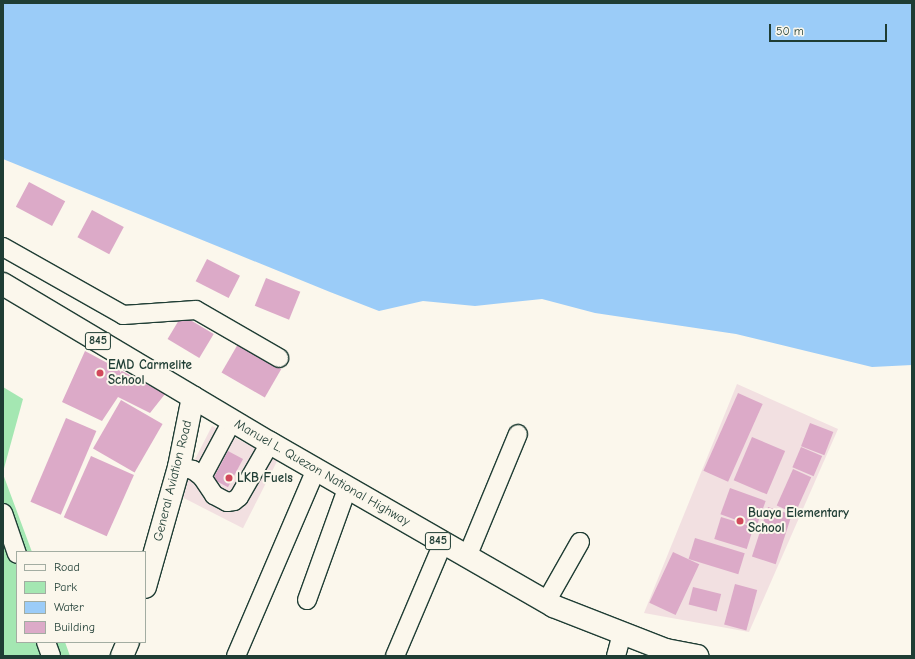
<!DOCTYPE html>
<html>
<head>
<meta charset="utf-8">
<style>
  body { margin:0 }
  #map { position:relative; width:915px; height:659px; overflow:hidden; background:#fbf7ec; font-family:"Comic Neue",sans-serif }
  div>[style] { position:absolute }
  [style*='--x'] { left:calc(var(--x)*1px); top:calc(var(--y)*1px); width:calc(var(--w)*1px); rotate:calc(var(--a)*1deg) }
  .built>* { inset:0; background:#f2e0e1; transform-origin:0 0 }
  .green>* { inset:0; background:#a4e7b2 }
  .water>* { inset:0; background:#9bccf8 }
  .building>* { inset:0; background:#dcaac8; transform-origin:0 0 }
  .roads { filter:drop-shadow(1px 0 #1f3d34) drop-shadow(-1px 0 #1f3d34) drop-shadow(0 1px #1f3d34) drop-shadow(0 -1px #1f3d34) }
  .minor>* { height:18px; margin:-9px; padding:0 9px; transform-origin:9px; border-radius:9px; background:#fbf7ec }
  .major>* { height:22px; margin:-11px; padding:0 11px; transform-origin:11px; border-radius:11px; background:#fbf7ec }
  .dots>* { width:11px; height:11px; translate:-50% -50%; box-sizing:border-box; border:2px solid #fbf7ec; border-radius:50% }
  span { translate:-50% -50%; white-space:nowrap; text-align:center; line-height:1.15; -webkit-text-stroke:4px #fbf7ec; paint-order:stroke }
  .shield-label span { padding:1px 3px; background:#fbf7ec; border:1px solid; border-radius:3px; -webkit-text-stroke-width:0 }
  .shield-label { font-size:12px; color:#1f3d34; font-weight:700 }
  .poi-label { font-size:13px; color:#1f3d34; font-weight:700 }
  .left { translate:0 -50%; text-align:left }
  .street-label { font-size:13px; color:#1f3d34 }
  .frame { position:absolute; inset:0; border:4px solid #1f3d34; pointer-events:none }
  .legend { position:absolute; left:16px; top:551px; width:130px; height:92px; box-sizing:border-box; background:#fbf7ec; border:1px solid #a3ada2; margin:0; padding:5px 7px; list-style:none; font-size:12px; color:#1f3d34 }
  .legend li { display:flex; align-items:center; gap:8px; height:20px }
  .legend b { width:20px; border:1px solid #a3ada2 }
  .scale { position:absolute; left:769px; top:24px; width:118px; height:18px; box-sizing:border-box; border:2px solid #1f3d34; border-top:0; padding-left:5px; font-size:12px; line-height:14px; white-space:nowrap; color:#1f3d34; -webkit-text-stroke:3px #fbf7ec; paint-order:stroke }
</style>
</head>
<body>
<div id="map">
  <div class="built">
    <div style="clip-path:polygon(737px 384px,838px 429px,749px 632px,644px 613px)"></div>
    <div style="left:212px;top:426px;width:74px;height:77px;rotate:27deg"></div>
  </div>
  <div class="green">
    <div style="clip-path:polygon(3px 387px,23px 399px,3px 472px)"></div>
    <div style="clip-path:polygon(3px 474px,32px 552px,17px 552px,17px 642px,65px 642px,70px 656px,3px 656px)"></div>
  </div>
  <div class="water">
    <div style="clip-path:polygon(3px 3px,912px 3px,912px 365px,872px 367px,736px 334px,595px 313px,542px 299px,475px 306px,423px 301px,379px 311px,330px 292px,3px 159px)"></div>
  </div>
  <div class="building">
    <div style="left:29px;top:182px;width:41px;height:28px;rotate:28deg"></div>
    <div style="left:92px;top:210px;width:36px;height:31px;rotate:28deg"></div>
    <div style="left:207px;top:259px;width:37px;height:25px;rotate:27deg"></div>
    <div style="left:266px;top:278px;width:37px;height:30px;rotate:22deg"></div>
    <div style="left:182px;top:315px;width:37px;height:28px;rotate:31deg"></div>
    <div style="left:238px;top:344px;width:50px;height:33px;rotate:30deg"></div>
    <div style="clip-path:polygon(85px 351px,165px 394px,150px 413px,118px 397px,102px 421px,62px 402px)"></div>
    <div style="left:738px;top:393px;width:27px;height:85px;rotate:24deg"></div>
    <div style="left:121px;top:400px;width:48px;height:56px;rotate:30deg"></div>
    <div style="left:66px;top:418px;width:33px;height:91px;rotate:23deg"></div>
    <div style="left:810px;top:423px;width:25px;height:25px;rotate:21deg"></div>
    <div style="left:752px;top:437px;width:36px;height:47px;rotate:23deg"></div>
    <div style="left:801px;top:447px;width:23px;height:22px;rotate:23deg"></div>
    <div style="left:228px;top:451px;width:17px;height:32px;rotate:28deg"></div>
    <div style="left:91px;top:456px;width:47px;height:67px;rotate:24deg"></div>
    <div style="left:793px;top:469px;width:20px;height:40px;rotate:24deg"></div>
    <div style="left:730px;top:488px;width:38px;height:28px;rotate:20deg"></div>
    <div style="left:768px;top:507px;width:25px;height:52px;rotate:18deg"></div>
    <div style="left:721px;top:517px;width:34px;height:23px;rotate:17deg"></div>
    <div style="left:695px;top:538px;width:52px;height:22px;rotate:17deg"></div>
    <div style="left:673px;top:552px;width:29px;height:56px;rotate:25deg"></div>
    <div style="left:735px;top:584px;width:23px;height:42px;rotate:15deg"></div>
    <div style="left:693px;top:587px;width:29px;height:18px;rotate:14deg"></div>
  </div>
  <div class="roads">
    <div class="minor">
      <div style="--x:3;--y:247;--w:138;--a:29.5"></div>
      <div style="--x:123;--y:315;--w:73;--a:-3.9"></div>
      <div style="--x:196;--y:310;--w:96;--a:30"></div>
      <div style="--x:179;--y:467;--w:14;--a:12"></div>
      <div style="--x:193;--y:470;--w:11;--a:38"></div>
      <div style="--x:202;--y:477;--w:22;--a:56"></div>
      <div style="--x:214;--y:495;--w:15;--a:28"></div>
      <div style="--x:227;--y:502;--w:7;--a:-8"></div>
      <div style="--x:234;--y:501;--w:6;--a:-39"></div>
      <div style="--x:239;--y:497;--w:62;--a:-60.1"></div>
      <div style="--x:202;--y:477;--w:64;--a:-61.8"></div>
      <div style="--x:3;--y:513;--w:43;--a:71.1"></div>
      <div style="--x:467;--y:557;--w:133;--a:-67.5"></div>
      <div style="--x:307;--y:600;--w:118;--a:-70.2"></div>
      <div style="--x:546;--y:602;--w:69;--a:-60.5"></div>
      <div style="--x:46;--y:642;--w:15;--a:70"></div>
      <div style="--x:236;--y:656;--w:203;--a:-66.8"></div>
      <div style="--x:395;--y:656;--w:123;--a:-67"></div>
      <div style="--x:616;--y:656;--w:24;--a:-75"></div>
    </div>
    <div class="major">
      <div style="--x:3;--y:284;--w:311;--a:30.8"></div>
      <div style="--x:270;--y:443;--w:327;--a:29.9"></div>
      <div style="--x:553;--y:606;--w:121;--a:21.3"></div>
      <div style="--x:666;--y:650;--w:32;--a:11"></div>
      <div style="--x:145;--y:587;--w:125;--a:-74.2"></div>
      <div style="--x:179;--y:467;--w:71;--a:-78.7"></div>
      <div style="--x:122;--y:656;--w:15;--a:-67"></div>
    </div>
  </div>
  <div class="dots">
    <div style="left:100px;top:373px;background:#d1495b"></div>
    <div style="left:229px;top:478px;background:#d1495b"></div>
    <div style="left:740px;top:521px;background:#d1495b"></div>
  </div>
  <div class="shield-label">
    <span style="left:98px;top:341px">845</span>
    <span style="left:438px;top:541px">845</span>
  </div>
  <div class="poi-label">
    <span class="left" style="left:108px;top:373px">EMD Carmelite<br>School</span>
    <span class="left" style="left:237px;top:478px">LKB Fuels</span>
    <span class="left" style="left:748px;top:521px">Buaya Elementary<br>School</span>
  </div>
  <div class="street-label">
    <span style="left:322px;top:473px;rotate:30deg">Manuel L. Quezon National Highway</span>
    <span style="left:173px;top:481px;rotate:-76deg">General Aviation Road</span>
  </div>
  <div class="frame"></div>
  <ul class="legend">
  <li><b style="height:5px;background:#fbf7ec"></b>Road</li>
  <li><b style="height:11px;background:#a4e7b2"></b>Park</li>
  <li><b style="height:11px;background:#9bccf8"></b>Water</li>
  <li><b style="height:11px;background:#dcaac8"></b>Building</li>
  </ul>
  <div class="scale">50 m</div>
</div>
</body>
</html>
